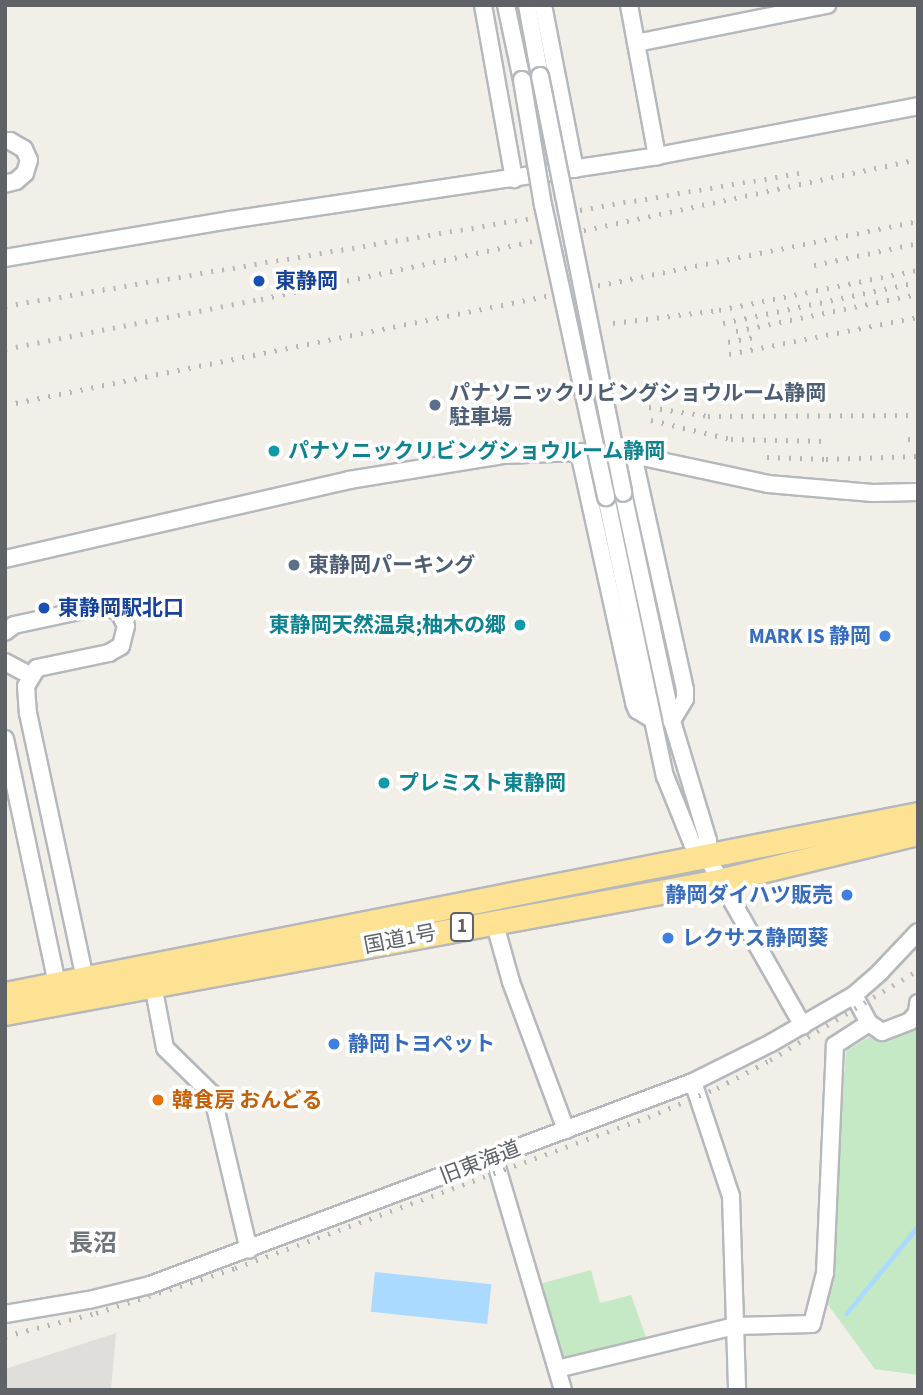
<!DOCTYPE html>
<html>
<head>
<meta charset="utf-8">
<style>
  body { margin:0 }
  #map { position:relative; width:923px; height:1395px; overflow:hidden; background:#f1efe8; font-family:"Source Sans 3","Noto Sans JP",sans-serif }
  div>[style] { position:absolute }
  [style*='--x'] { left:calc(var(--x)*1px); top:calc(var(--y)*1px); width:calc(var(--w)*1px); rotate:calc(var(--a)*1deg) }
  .industrial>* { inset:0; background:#e0deda }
  .green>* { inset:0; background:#c5e8c5 }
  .water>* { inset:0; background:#aadaff; transform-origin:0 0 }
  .roads { filter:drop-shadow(2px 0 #b5b8bc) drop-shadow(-2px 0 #b5b8bc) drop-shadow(0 2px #b5b8bc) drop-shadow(0 -2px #b5b8bc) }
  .minor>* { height:16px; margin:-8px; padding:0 8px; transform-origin:8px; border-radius:8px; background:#fff }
  .highway>* { height:23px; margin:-11.5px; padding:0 11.5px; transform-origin:11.5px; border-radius:11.5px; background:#fde293 }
  .rail>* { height:4.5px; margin-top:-2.25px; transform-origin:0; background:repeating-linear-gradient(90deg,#b6b7b8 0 2px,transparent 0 11px) }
  .bridges { filter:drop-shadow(2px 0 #b5b8bc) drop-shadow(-2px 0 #b5b8bc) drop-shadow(0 2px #b5b8bc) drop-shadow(0 -2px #b5b8bc) }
  .minor-bridge>* { height:16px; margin:-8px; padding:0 8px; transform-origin:8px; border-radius:8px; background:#fff }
  .dots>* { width:19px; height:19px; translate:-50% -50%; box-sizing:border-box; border:4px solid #fff; border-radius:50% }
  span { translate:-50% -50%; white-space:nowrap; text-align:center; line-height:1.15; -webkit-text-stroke:7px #fff; paint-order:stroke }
  .shield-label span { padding:2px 5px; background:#fff; border:2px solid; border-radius:5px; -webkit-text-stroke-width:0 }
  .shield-label { font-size:19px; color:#5f6368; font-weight:700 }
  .transit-label { font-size:21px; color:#164399; font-weight:700 }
  .left { translate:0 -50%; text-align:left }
  .service-label { font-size:21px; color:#4e5e75; font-weight:700 }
  .culture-label { font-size:21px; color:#0d838f; font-weight:700 }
  .right { translate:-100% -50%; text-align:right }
  .shop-label { font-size:21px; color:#366cbe; font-weight:700 }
  .street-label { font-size:21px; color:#5f6368 }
  .food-label { font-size:21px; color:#c56008; font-weight:700 }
  .quarter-label { font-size:24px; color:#70757a; font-weight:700 }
  .frame { position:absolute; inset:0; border:7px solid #5f6368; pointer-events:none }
</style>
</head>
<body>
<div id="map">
  <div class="industrial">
    <div style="clip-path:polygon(116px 1333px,111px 1390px,5px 1390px,5px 1369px)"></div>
  </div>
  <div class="green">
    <div style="clip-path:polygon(918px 1007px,918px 1375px,875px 1369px,826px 1302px,846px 1051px)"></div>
    <div style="clip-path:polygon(591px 1270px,600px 1303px,631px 1295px,647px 1340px,565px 1361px,559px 1357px,539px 1290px,543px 1283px)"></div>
  </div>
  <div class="water">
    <div style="clip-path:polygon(918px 1223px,918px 1231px,847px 1317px,844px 1314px)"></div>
    <div style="left:375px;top:1272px;width:117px;height:40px;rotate:6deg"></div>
  </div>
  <div class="roads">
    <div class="minor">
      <div style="--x:483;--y:5;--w:177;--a:79.9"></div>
      <div style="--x:506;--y:5;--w:77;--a:78"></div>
      <div style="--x:527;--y:5;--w:72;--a:79.6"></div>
      <div style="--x:543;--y:5;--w:167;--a:79"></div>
      <div style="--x:629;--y:5;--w:154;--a:79.5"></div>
      <div style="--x:636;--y:43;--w:195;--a:-11.3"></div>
      <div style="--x:5;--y:141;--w:5;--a:0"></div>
      <div style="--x:10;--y:141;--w:16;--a:30"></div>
      <div style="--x:24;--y:149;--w:12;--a:66"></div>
      <div style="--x:29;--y:160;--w:14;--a:107"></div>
      <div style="--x:25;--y:173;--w:12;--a:138"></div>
      <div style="--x:16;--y:181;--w:11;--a:165"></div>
      <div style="--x:5;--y:258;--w:228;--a:-9.6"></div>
      <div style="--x:230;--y:220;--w:432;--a:-8.5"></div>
      <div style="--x:657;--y:156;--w:266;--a:-10.8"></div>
      <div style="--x:579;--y:452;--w:257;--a:77.6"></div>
      <div style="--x:634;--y:703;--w:8;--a:67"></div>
      <div style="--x:637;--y:710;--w:19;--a:32"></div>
      <div style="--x:633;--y:455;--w:241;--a:77.5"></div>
      <div style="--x:685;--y:690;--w:9;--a:90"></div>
      <div style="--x:685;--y:699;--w:26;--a:121"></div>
      <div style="--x:623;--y:493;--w:233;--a:77.9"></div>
      <div style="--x:672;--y:721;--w:124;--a:73.2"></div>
      <div style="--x:708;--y:840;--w:17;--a:93"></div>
      <div style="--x:606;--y:497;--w:285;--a:78.1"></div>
      <div style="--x:665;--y:776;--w:72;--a:68.1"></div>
      <div style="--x:692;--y:843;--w:21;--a:43"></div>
      <div style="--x:707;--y:857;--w:194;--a:60.4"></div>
      <div style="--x:5;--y:559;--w:353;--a:-12.9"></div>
      <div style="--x:349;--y:480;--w:156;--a:-9.2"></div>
      <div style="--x:503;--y:455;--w:76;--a:-2.3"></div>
      <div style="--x:579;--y:452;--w:54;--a:3.2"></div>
      <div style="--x:633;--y:455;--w:138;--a:12.1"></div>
      <div style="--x:768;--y:484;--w:105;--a:4.9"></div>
      <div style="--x:873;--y:493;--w:45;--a:-1.3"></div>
      <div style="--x:5;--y:632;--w:11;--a:-38"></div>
      <div style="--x:14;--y:625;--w:86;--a:-12.1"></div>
      <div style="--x:98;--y:607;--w:13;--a:0"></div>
      <div style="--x:111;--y:607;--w:11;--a:38"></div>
      <div style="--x:120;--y:614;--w:13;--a:63"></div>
      <div style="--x:126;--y:626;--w:21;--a:104"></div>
      <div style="--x:121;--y:646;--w:14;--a:150"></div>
      <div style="--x:109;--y:653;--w:74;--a:168.2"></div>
      <div style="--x:37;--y:668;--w:21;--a:121"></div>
      <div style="--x:26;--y:686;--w:27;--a:86"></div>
      <div style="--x:28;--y:713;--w:271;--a:77.9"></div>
      <div style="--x:85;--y:978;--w:9;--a:117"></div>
      <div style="--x:5;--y:662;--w:30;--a:28"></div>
      <div style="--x:5;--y:739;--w:250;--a:78"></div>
      <div style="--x:57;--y:984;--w:9;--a:41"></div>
      <div style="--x:494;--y:921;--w:63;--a:74.4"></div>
      <div style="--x:511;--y:982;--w:158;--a:69.6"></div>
      <div style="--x:153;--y:985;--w:64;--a:79.2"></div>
      <div style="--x:165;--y:1048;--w:66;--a:44.4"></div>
      <div style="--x:212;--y:1094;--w:160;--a:76.7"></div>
      <div style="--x:854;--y:995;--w:32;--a:62"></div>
      <div style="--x:869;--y:1023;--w:16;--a:35"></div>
      <div style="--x:882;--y:1032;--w:30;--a:-21"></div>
      <div style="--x:910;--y:1021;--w:11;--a:-49"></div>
      <div style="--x:917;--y:1013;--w:10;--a:-84"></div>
      <div style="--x:693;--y:1082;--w:120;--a:71.6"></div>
      <div style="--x:731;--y:1196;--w:194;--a:88.2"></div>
      <div style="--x:494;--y:1157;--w:243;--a:73.5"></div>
      <div style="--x:5;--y:1314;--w:85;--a:-9.5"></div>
      <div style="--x:89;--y:1300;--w:63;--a:-13.8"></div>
      <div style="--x:150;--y:1285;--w:580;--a:-20.5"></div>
      <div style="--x:693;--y:1082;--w:87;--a:-26.6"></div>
      <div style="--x:771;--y:1043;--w:96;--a:-30"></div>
      <div style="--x:854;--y:995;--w:35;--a:-41"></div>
      <div style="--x:880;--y:972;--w:55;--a:-46.5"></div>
      <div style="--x:557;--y:1369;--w:183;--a:-13.6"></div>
      <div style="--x:735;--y:1326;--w:77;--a:-1.5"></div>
      <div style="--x:812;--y:1324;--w:53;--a:-75.7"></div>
      <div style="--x:825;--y:1273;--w:228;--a:-87.5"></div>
      <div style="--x:835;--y:1045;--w:40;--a:-32.9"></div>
    </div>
    <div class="highway">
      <div style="--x:5;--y:994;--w:931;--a:-11.15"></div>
      <div style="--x:5;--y:1013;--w:726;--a:-10.47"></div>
      <div style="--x:719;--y:881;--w:205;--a:-13.6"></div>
    </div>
  </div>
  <div class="rail">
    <div style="--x:814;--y:265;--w:106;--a:-11.9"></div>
    <div style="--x:5;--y:306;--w:812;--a:-9.5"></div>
    <div style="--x:613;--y:323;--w:107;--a:-7"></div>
    <div style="--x:719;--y:310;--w:203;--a:-11.4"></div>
    <div style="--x:723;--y:323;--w:199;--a:-11.9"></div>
    <div style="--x:736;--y:331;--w:186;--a:-11.5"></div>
    <div style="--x:728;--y:342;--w:25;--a:-11"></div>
    <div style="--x:5;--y:349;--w:261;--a:-11.1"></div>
    <div style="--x:261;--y:299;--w:672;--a:-12.03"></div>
    <div style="--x:729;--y:354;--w:193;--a:-11.1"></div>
    <div style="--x:5;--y:405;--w:931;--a:-11.39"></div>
    <div style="--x:649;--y:407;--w:60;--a:8.7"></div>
    <div style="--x:708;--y:416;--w:210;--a:-0.3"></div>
    <div style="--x:651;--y:420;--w:82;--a:13.4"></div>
    <div style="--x:731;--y:439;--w:97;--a:1.2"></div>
    <div style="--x:908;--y:439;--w:10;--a:6"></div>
    <div style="--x:767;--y:457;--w:59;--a:1.9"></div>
    <div style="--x:826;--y:459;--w:92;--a:-1.9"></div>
    <div style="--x:5;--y:1336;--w:94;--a:-14.2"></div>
    <div style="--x:96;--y:1313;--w:146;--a:-17.9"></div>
    <div style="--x:235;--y:1268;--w:440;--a:-20.1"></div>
    <div style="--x:648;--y:1117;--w:75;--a:-22.8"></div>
    <div style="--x:717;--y:1088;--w:60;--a:-27.8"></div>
    <div style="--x:770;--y:1060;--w:173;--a:-31.3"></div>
  </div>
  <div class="bridges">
    <div class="minor-bridge">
      <div style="--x:540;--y:76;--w:425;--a:78.7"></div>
      <div style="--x:522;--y:80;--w:127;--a:80.5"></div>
      <div style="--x:543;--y:205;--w:299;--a:77.8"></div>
    </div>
  </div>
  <div class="dots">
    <div style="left:259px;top:281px;background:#1a4fb4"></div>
    <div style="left:435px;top:405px;background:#5c6f8a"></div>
    <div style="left:274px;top:451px;background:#0f9aa8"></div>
    <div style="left:294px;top:565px;background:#5c6f8a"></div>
    <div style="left:44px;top:608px;background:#1a4fb4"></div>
    <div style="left:520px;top:625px;background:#0f9aa8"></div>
    <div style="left:885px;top:636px;background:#3f7fe0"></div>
    <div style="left:384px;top:783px;background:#0f9aa8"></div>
    <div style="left:847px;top:895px;background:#3f7fe0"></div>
    <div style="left:668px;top:938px;background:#3f7fe0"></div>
    <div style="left:334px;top:1044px;background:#3f7fe0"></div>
    <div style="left:158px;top:1100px;background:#e8710a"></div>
  </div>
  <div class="shield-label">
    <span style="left:462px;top:927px">1</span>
  </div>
  <div class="transit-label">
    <span class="left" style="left:275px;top:281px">東静岡</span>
    <span class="left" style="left:58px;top:608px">東静岡駅北口</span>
  </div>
  <div class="service-label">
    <span class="left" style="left:449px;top:405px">パナソニックリビングショウルーム静岡<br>駐車場</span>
    <span class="left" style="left:308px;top:565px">東静岡パーキング</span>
  </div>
  <div class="culture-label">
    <span class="left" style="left:288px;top:451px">パナソニックリビングショウルーム静岡</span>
    <span class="right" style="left:506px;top:625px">東静岡天然温泉;柚木の郷</span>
    <span class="left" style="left:398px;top:783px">プレミスト東静岡</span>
  </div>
  <div class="shop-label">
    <span class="right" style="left:871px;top:636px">MARK IS 静岡</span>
    <span class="right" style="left:833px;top:895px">静岡ダイハツ販売</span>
    <span class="left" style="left:682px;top:938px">レクサス静岡葵</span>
    <span class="left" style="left:348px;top:1044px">静岡トヨペット</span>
  </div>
  <div class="street-label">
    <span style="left:400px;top:939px;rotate:-11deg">国道1号</span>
    <span style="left:480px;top:1162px;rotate:-21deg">旧東海道</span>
  </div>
  <div class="food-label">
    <span class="left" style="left:172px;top:1100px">韓食房 おんどる</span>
  </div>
  <div class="quarter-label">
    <span style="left:93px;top:1244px">長沼</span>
  </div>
  <div class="frame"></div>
</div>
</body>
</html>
